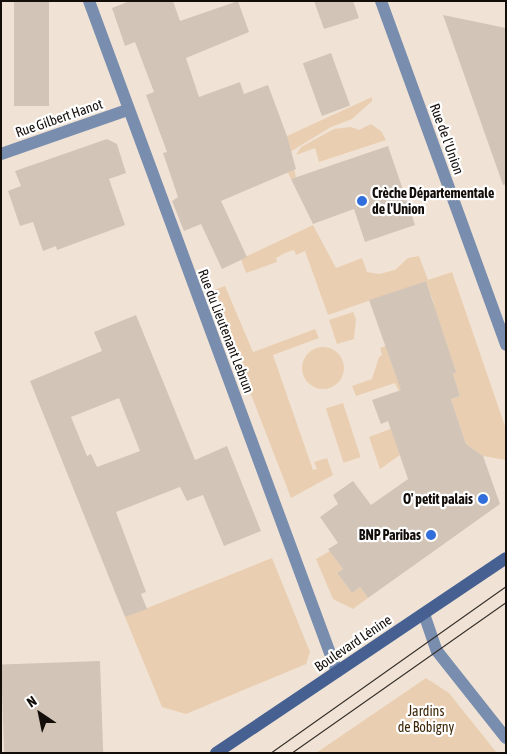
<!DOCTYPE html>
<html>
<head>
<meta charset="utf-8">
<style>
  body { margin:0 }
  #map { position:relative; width:507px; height:754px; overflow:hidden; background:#f0e3d5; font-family:"Asap Condensed",sans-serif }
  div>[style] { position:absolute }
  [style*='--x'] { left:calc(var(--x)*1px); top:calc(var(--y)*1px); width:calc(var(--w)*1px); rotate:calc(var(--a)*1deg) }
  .green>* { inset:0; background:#eaceb1; transform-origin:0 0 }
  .round { border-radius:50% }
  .building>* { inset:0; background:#d2c5b7; transform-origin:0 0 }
  .street>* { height:12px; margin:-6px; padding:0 6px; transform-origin:6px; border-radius:6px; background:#798dae }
  .secondary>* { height:12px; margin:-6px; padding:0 6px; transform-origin:6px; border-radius:6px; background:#466191 }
  .tram>* { height:1px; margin:-0.5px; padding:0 0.5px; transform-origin:0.5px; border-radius:0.5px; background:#312b25 }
  .dots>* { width:14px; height:14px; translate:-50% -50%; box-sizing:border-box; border:2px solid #fff; border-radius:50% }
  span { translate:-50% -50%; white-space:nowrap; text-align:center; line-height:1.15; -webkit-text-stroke:4.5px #fff; paint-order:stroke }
  .street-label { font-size:14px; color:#130e0a }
  .poi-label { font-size:14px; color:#130e0a; font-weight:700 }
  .left { translate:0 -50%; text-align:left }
  .right { translate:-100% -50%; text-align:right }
  .park-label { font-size:14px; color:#3f2809 }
  .frame { position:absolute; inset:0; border:2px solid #130e0a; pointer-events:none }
  .north { position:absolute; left:15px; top:689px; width:50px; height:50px; -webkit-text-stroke:4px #fff; paint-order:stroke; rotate:326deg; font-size:14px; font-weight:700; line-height:20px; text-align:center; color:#130e0a }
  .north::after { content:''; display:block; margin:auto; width:18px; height:22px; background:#130e0a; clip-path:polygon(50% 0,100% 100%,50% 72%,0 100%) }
</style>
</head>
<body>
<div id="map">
  <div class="green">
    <div style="clip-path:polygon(372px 97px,372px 101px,352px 119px,331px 127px,290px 152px,296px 177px,291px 179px,276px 148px,287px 136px)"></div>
    <div style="clip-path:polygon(371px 124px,381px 131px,386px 140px,319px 162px,315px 148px,296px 155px,301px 147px,334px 129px,351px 127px,359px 130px)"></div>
    <div style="clip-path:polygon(313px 225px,336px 268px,362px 258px,367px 272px,379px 274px,395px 270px,408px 258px,419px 256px,428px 280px,452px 272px,506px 429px,506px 460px,483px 456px,466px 444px,451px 399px,460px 396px,453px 374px,455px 372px,428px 307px,434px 304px,426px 281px,328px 315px,305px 251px,296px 255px,294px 250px,285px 253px,276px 258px,277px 262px,246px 273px,241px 259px)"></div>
    <div style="clip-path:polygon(225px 286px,253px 352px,315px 329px,319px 338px,273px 355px,313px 470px,317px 469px,314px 462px,327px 458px,333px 475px,291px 498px,211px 291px)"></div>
    <div style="clip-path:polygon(353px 312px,356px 319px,354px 339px,337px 344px,329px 320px)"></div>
    <div style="clip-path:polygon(386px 346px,394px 369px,409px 387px,399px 391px,395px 383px,356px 396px,352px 386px,372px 379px,379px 357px,382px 355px,380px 348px)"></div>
    <div class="round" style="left:302px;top:347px;width:42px;height:42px"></div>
    <div style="left:343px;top:403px;width:57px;height:18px;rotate:72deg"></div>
    <div style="clip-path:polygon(401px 425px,396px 444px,400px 455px,380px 469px,369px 437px)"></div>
    <div style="clip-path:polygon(330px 551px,343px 569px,337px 573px,352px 593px,360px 587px,368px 598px,353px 609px,333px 599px,316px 559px)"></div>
    <div style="clip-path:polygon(272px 558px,310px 652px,306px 664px,186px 714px,162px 707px,125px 617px)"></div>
    <div style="clip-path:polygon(426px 678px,449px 693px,497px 753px,316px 753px)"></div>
  </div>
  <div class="building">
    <div style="left:14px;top:1px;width:35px;height:105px"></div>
    <div style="clip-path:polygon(130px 1px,173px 1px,180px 21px,238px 1px,249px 32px,186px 58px,199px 97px,240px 82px,244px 94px,268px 85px,287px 136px,296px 169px,221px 201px,247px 257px,222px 269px,201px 224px,184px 231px,172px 201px,178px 197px,163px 153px,167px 152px,146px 95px,154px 92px,135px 42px,125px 46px,112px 8px)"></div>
    <div style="clip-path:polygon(314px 1px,353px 1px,359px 18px,324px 29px)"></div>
    <div style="clip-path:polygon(443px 15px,506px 28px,506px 184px,503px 185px)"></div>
    <div style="left:331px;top:53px;width:56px;height:30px;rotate:70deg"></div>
    <div style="clip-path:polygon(107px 139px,117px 144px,126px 173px,109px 179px,125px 225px,57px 250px,56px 246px,43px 251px,33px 222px,20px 226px,8px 191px,21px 186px,15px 171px)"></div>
    <div style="clip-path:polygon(388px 146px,415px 225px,365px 242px,354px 209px,313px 224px,291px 179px)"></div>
    <div style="clip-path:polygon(426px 281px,456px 372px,453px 374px,460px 396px,451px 399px,466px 444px,483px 456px,500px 504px,368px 598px,360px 587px,352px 593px,337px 573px,343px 569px,328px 549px,338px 543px,320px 517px,338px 504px,333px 495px,353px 481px,371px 505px,408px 479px,388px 421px,381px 424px,372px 400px,401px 390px,369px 300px)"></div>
    <div style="clip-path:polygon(evenodd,136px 315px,195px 460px,227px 446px,261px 531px,224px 546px,203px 495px,187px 501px,180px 487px,116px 512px,146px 592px,141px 594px,147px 609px,125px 617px,30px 381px,102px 351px,94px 332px,136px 315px,119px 398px,140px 451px,97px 467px,91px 454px,87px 456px,71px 417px,119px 398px)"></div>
    <div style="left:100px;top:661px;width:92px;height:99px;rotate:88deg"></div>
  </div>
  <div class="street">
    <div style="--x:89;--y:1;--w:715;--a:69.72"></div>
    <div style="--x:381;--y:1;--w:366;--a:70"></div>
    <div style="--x:1;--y:154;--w:133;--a:-19.2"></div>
    <div style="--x:424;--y:614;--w:39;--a:71"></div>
    <div style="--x:437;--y:651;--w:111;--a:51.6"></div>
  </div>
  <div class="secondary">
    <div style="--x:216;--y:753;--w:349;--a:-33.9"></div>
  </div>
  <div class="tram">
    <div style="--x:270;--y:753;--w:289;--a:-35.3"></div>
    <div style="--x:291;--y:753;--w:263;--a:-35.1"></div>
  </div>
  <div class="dots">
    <div style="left:362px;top:201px;background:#316edc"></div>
    <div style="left:483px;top:499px;background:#316edc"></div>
    <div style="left:431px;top:535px;background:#316edc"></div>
  </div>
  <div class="street-label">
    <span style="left:59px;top:118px;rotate:-19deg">Rue Gilbert Hanot</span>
    <span style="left:447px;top:139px;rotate:70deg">Rue de l'Union</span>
    <span style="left:226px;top:331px;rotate:69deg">Rue du Lieutenant Lebrun</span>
    <span style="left:353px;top:643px;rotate:-34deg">Boulevard Lénine</span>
  </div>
  <div class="poi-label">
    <span class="left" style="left:372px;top:201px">Crèche Départementale<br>de l'Union</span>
    <span class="right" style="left:473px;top:499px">O' petit palais</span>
    <span class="right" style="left:421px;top:535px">BNP Paribas</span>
  </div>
  <div class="park-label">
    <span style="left:426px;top:719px">Jardins<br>de Bobigny</span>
  </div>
  <div class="frame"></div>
  <div class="north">N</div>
</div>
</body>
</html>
